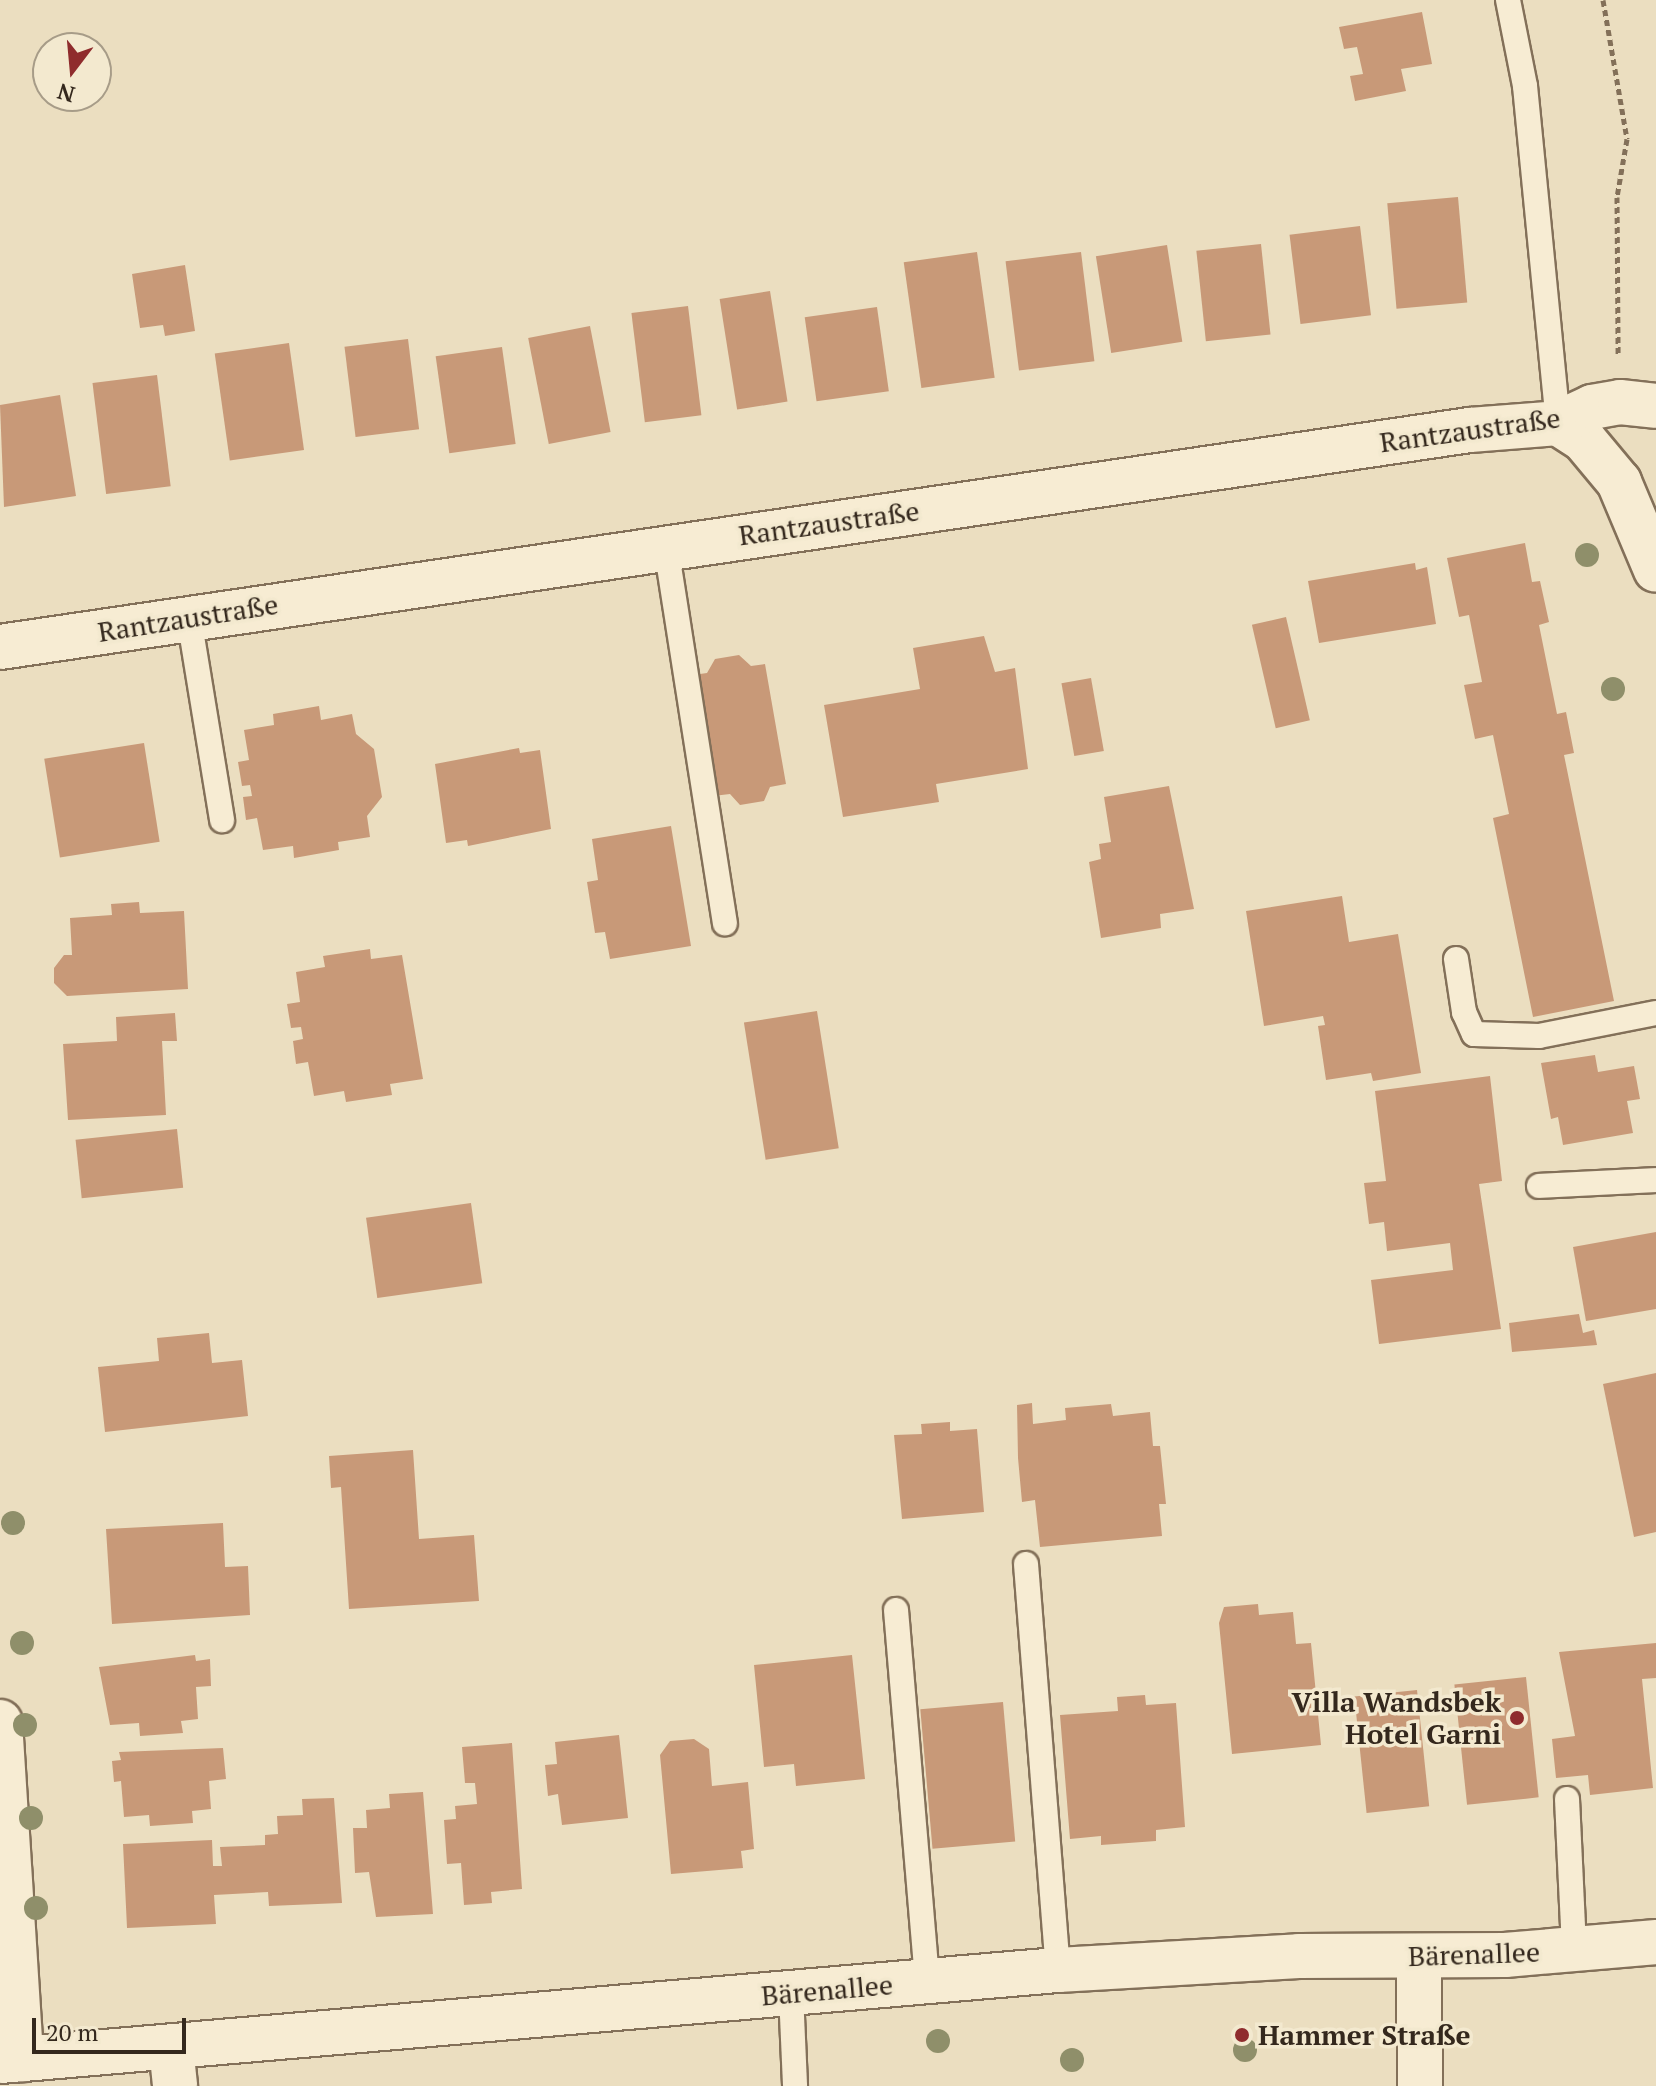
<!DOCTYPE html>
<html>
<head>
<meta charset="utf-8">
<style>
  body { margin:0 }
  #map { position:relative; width:1656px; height:2086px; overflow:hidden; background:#ebdec0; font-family:"PT Serif",serif }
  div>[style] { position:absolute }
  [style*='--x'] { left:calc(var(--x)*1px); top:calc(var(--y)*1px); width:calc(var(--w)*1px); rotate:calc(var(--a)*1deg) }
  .building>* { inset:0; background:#c89978; transform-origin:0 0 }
  .path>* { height:5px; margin-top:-2.5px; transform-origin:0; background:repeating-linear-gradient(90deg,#837059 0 6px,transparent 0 10px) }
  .roads { filter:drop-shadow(2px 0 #837059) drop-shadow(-2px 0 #837059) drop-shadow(0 2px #837059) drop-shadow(0 -2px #837059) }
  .lane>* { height:24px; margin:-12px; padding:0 12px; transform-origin:12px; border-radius:12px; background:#f7ecd3 }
  .street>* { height:44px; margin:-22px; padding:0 22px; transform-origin:22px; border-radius:22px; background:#f7ecd3 }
  .secondary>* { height:44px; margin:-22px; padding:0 22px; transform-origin:22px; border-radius:22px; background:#f7ecd3 }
  .trees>* { width:24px; height:24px; margin:-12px; border-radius:50%; background:#8f8f6a }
  .dots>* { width:22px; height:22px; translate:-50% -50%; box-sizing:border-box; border:4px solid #f3e9cf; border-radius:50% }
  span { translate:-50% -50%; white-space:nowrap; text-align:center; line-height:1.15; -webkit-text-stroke:7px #f3e9cf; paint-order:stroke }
  .street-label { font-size:28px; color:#34281d }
  .poi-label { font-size:28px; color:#34281d; font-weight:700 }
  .right { translate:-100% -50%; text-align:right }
  .left { translate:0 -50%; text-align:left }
  .north { position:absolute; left:32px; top:32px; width:80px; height:80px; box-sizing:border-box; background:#f3e9cf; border:2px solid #a79c88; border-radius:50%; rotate:196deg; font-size:22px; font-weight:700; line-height:32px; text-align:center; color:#34281d }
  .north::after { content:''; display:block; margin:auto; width:28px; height:36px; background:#8f2c2d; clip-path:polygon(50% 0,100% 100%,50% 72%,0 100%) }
  .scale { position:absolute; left:32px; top:2018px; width:154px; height:36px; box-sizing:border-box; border:4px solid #34281d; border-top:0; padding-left:10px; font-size:24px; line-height:28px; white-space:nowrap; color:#34281d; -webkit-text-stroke:6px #f3e9cf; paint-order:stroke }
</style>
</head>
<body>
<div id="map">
  <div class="building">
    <div style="clip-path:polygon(1422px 12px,1432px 64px,1401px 69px,1406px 91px,1355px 101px,1350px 76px,1363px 74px,1357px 47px,1344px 49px,1339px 27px)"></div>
    <div style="left:1458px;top:197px;width:106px;height:71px;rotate:85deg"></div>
    <div style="left:1360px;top:226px;width:90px;height:71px;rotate:83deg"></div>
    <div style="left:1261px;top:244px;width:91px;height:65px;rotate:84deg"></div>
    <div style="left:1167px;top:245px;width:98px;height:72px;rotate:81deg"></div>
    <div style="left:977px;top:252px;width:127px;height:74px;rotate:82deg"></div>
    <div style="left:1081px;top:252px;width:110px;height:76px;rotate:83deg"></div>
    <div style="clip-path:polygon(185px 265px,195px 331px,165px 336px,163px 325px,140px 328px,132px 274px)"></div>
    <div style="left:770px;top:291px;width:112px;height:51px;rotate:81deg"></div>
    <div style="left:688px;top:306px;width:110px;height:57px;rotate:83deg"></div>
    <div style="left:877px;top:307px;width:85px;height:73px;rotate:82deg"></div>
    <div style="left:590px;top:326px;width:108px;height:63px;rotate:79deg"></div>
    <div style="left:408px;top:339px;width:91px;height:64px;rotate:83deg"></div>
    <div style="left:289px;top:343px;width:108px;height:75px;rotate:82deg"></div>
    <div style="left:502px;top:347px;width:98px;height:67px;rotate:82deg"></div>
    <div style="left:157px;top:375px;width:112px;height:65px;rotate:83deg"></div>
    <div style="clip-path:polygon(60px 395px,76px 496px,4px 507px,0 405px)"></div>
    <div style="clip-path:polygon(1525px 543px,1532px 582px,1540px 581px,1549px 622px,1539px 625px,1557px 714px,1566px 712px,1574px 753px,1564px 755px,1614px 1001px,1533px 1017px,1493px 818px,1509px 814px,1493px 735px,1475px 739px,1464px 685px,1482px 682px,1469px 615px,1459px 617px,1447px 558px)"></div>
    <div style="clip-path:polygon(1415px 563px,1416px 570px,1427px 567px,1436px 624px,1319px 643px,1308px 581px)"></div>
    <div style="left:1286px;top:617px;width:106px;height:35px;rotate:77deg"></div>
    <div style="clip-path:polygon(984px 636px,995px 672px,1015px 668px,1028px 769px,936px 784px,939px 802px,843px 817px,824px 705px,920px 689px,913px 648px)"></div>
    <div style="clip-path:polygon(739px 655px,751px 666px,765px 664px,786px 784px,770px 787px,764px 801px,740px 805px,730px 794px,713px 796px,693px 675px,707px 673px,715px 659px)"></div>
    <div style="left:1091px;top:678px;width:74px;height:30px;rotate:80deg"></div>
    <div style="clip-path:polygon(319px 706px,321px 720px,352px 714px,356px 734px,374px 749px,382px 797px,367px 816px,370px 837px,338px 842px,339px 850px,294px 858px,293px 846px,263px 850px,257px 818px,246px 820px,243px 797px,252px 796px,250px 785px,242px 786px,238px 762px,249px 760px,244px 730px,274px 725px,273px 714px)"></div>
    <div style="left:144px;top:743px;width:100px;height:101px;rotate:81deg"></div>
    <div style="clip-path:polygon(519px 748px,520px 753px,540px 750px,551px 829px,468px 846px,467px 840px,446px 843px,435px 764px)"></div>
    <div style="clip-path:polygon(1169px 786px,1194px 909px,1160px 914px,1161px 928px,1101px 938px,1089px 862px,1101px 859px,1099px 844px,1111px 842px,1104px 797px)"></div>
    <div style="clip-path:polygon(671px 826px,691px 946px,610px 959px,605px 932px,595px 933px,587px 882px,598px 880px,592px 839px)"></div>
    <div style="clip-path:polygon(1342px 896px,1349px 942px,1398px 934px,1421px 1073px,1373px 1081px,1371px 1073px,1326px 1080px,1318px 1026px,1325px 1025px,1323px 1016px,1264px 1026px,1246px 911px)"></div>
    <div style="clip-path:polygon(139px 902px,140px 913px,184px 911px,188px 989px,67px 996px,54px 983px,54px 968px,64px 955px,72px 955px,70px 918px,112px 915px,111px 904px)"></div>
    <div style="clip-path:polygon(370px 949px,371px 959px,402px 955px,423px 1079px,390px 1084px,392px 1095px,346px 1102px,344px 1091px,314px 1096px,308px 1062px,296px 1064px,293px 1041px,303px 1039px,301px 1027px,291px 1028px,287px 1004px,300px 1002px,296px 972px,325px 967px,323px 956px)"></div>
    <div style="left:817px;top:1011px;width:139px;height:74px;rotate:81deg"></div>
    <div style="clip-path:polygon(175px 1013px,177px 1041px,162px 1041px,166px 1115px,68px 1120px,63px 1044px,117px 1041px,116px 1017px)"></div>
    <div style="clip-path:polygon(1595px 1055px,1598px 1072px,1634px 1066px,1640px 1099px,1627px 1101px,1633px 1133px,1563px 1145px,1558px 1117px,1551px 1119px,1541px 1063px)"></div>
    <div style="clip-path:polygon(1490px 1076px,1502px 1181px,1479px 1184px,1501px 1329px,1379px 1344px,1371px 1280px,1453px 1270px,1450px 1243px,1387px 1251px,1384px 1222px,1369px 1224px,1364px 1183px,1386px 1181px,1375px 1091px)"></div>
    <div style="left:177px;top:1129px;width:59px;height:102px;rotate:84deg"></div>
    <div style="left:471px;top:1203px;width:81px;height:106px;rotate:82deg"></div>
    <div style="clip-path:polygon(1656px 1232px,1656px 1309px,1586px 1321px,1573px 1247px)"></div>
    <div style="clip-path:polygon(1579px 1314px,1583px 1333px,1594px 1330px,1597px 1345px,1512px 1352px,1509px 1323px)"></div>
    <div style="clip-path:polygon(209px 1333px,212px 1363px,242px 1360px,248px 1416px,105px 1432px,98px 1367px,159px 1361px,157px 1338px)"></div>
    <div style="clip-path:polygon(1656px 1373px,1656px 1532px,1634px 1537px,1603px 1384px)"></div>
    <div style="clip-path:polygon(1032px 1403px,1033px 1424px,1066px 1420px,1065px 1408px,1111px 1404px,1113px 1416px,1150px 1412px,1153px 1446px,1160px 1446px,1166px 1504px,1159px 1504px,1162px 1536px,1040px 1547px,1035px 1500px,1022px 1502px,1018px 1458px,1017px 1405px)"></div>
    <div style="clip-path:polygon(950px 1422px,950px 1431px,977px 1429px,984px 1512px,902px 1519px,894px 1435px,922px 1434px,921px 1424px)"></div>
    <div style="clip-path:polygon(413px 1450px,419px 1539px,474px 1535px,479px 1601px,349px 1609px,341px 1487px,331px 1488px,329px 1456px)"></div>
    <div style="clip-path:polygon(223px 1523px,225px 1567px,248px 1566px,250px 1615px,112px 1624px,106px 1529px)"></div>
    <div style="clip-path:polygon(1258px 1604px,1259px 1615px,1293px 1612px,1296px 1644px,1311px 1643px,1321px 1745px,1232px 1754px,1219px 1623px,1224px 1607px)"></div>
    <div style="clip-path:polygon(1656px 1643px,1656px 1678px,1642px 1679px,1653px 1788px,1590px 1795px,1588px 1775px,1556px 1778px,1552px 1739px,1575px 1736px,1559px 1652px)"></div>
    <div style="clip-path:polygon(195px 1655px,196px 1661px,210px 1659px,211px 1686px,196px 1687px,198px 1719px,181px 1721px,183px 1733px,140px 1736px,139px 1723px,110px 1725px,99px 1667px)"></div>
    <div style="clip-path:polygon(852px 1655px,865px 1779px,796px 1786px,794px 1764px,764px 1767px,754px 1665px)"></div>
    <div style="left:1526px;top:1677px;width:121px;height:72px;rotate:84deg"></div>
    <div style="left:1417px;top:1690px;width:117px;height:63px;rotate:84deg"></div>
    <div style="clip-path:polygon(1145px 1695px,1146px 1705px,1176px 1703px,1185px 1827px,1156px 1830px,1156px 1841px,1101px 1845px,1101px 1836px,1070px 1839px,1060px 1715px,1118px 1711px,1117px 1697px)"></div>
    <div style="left:1003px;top:1702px;width:140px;height:83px;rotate:85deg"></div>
    <div style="clip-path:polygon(619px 1735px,628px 1818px,562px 1825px,558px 1794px,548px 1796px,545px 1765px,557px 1764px,555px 1742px)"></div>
    <div style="clip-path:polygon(694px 1739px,709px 1749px,712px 1786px,748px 1782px,754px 1849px,741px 1851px,743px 1868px,671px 1874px,660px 1755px,670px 1741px)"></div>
    <div style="clip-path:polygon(512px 1743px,522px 1889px,491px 1892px,492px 1903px,464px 1905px,461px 1863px,447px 1864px,444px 1820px,456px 1819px,455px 1806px,477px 1804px,475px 1783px,465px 1783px,462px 1747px)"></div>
    <div style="clip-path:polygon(223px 1748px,226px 1779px,209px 1781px,211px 1809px,192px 1811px,193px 1823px,150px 1826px,149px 1815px,124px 1817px,121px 1781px,114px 1782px,112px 1761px,121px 1760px,119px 1752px)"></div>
    <div style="clip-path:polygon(423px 1792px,433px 1914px,376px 1917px,369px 1872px,355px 1873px,353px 1828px,367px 1828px,366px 1810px,390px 1808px,389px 1794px)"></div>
    <div style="clip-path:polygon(334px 1798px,342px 1903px,269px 1906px,268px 1892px,214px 1895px,216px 1924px,127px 1928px,123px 1844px,212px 1840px,213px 1866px,222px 1866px,220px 1847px,265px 1845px,265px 1835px,278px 1834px,277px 1816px,303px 1815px,302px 1799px)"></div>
  </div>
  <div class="path">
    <div style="--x:1603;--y:0;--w:141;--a:80.2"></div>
    <div style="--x:1627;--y:139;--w:59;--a:99.8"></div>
    <div style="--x:1617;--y:197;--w:159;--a:89.6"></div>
  </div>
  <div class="roads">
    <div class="lane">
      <div style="--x:1508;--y:0;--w:88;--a:78.8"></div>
      <div style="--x:1525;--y:86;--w:339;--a:84.4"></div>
      <div style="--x:666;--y:547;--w:381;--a:81.1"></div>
      <div style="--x:189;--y:618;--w:205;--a:80.7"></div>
      <div style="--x:1456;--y:959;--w:54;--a:81.4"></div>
      <div style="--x:1464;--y:1012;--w:24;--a:66"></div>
      <div style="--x:1474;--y:1034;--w:65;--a:1.8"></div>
      <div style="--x:1539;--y:1036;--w:119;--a:-11.1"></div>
      <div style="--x:1539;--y:1186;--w:117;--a:-2.9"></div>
      <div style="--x:1026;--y:1564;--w:407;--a:85.5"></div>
      <div style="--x:896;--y:1610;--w:373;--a:85.2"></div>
      <div style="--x:1567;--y:1799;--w:150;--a:87.3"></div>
      <div style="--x:791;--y:1993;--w:93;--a:87.5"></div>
    </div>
    <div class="street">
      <div style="--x:1558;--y:423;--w:31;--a:33"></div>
      <div style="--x:1584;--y:440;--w:55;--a:50.2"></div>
      <div style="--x:1619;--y:482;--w:95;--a:67.2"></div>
      <div style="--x:0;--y:647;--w:1486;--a:-8.4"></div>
      <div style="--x:1470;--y:430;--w:88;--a:-4.5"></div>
      <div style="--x:1558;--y:423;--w:38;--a:-25"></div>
      <div style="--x:1592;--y:407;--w:28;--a:-10"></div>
      <div style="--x:1620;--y:402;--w:36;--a:6"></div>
      <div style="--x:0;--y:1722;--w:338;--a:86.4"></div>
      <div style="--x:1419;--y:1958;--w:128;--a:89.6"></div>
      <div style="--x:171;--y:2047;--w:39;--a:84"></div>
    </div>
    <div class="secondary">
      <div style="--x:0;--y:2061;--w:1062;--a:-4.92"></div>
      <div style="--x:1058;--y:1970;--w:241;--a:-3.3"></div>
      <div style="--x:1299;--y:1956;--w:206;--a:-0.3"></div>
      <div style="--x:1505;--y:1955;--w:152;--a:-4.9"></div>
    </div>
  </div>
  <div class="trees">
    <div style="left:1587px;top:555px"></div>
    <div style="left:1613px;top:689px"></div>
    <div style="left:13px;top:1523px"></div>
    <div style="left:22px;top:1643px"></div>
    <div style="left:25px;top:1725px"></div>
    <div style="left:31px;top:1818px"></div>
    <div style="left:36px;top:1908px"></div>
    <div style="left:938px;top:2041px"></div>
    <div style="left:1245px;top:2050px"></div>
    <div style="left:1072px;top:2060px"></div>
  </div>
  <div class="dots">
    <div style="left:1517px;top:1718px;background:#8f2c2d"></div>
    <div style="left:1242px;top:2035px;background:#8f2c2d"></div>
  </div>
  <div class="street-label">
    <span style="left:1470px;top:430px;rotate:-8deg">Rantzaustraße</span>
    <span style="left:829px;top:523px;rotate:-8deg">Rantzaustraße</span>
    <span style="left:188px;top:618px;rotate:-9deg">Rantzaustraße</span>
    <span style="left:1474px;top:1954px;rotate:-2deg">Bärenallee</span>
    <span style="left:827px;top:1990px;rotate:-5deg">Bärenallee</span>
  </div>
  <div class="poi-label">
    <span class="right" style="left:1501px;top:1718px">Villa Wandsbek<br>Hotel Garni</span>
    <span class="left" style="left:1258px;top:2035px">Hammer Straße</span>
  </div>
  <div class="north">N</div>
  <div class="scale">20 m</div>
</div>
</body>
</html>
